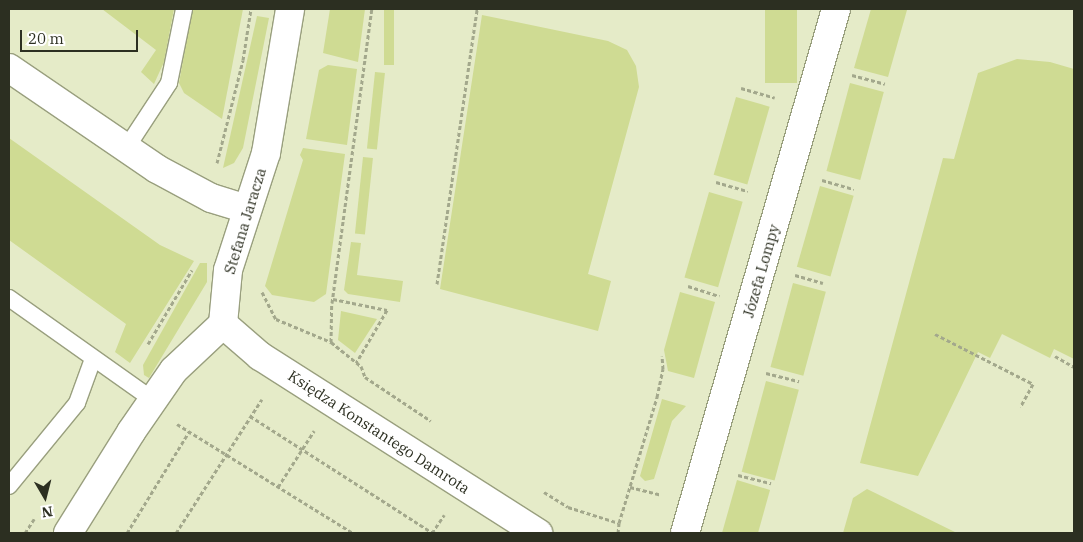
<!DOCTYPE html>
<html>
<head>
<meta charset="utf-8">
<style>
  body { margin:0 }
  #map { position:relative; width:1083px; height:542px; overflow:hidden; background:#e5ebc8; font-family:"IBM Plex Serif",serif }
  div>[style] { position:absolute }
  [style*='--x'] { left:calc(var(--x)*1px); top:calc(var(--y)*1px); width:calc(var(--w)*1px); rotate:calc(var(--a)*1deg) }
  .green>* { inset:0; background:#cfdb93; transform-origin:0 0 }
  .path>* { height:3px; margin-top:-1.5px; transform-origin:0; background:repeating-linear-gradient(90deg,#a3a88c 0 4px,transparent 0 6.5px) }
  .roads { filter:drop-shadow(1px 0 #999f7e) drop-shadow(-1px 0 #999f7e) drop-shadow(0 1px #999f7e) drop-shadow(0 -1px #999f7e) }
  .lane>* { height:16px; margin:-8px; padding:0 8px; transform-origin:8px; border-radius:8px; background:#fff }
  .street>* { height:28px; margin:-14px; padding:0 14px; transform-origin:14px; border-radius:14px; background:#fff }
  span { translate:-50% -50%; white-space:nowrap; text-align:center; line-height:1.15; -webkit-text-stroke:4.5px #fff; paint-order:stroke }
  .street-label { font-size:15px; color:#2c2f21 }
  .frame { position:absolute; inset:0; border:10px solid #2c2f21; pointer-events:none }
  .north { position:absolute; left:20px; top:472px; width:50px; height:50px; -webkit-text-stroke:4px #fff; paint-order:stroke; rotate:172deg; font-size:14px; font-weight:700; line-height:20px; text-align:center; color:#2c2f21 }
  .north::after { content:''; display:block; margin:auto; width:18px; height:22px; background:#2c2f21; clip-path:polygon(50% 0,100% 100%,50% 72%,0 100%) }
  .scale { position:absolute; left:20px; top:30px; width:118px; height:22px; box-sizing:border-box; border:2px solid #2c2f21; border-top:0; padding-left:6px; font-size:15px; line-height:18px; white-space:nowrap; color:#2c2f21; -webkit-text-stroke:4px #fff; paint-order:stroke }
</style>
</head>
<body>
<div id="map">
  <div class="green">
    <div style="clip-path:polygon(102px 9px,174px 9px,164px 62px,154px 84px,141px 72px,156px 50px)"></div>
    <div style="clip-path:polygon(192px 9px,243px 9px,222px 119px,184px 93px,179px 83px)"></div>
    <div style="clip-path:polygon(330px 9px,365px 9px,358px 62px,323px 53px)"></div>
    <div style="left:384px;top:9px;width:10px;height:56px"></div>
    <div style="left:765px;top:9px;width:32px;height:74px"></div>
    <div style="clip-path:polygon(871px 9px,907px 10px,888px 77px,854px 68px)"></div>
    <div style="clip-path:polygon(482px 15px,608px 41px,627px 50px,636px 66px,639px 87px,588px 274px,611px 281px,598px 331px,440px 289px)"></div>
    <div style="clip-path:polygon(257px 16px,269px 18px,243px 148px,234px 163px,223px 168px)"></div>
    <div style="clip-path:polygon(1017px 59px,1050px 62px,1074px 69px,1074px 359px,1054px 349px,1050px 358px,1002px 334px,990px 358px,978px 352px,918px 476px,860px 463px,943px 158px,954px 159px,978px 73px)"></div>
    <div style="clip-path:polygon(328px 65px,357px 69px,347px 145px,306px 139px,319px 70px)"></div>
    <div style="left:375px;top:72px;width:10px;height:77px;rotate:6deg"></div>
    <div style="left:850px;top:83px;width:35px;height:91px;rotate:15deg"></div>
    <div style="left:736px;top:97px;width:35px;height:81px;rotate:16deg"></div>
    <div style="clip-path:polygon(9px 138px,160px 245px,194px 261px,130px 363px,115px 352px,126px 324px,9px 240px)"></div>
    <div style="clip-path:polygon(303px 148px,345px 154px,326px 294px,314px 302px,272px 295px,265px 286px,303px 160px,300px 155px)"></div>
    <div style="left:363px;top:157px;width:10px;height:77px;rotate:6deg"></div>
    <div style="left:820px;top:186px;width:35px;height:84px;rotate:16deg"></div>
    <div style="left:709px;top:192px;width:35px;height:89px;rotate:16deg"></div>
    <div style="clip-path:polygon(351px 242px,361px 243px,357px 275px,403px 281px,400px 302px,348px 294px,344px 290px)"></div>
    <div style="clip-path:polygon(200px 263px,207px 263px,207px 282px,149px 378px,144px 375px,143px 365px)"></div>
    <div style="left:793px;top:283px;width:34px;height:87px;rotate:15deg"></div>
    <div style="clip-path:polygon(680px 292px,715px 302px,694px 378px,668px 371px,664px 350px)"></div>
    <div style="clip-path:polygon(341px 311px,377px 319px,355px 353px,338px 340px)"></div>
    <div style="left:766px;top:381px;width:34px;height:94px;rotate:15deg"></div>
    <div style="clip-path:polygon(662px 399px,686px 406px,672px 421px,654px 479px,645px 481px,640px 476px)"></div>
    <div style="clip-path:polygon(737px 480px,770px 490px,758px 533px,722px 533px)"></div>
    <div style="clip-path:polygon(867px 489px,957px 533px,843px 533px,853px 498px)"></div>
  </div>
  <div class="path">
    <div style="--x:852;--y:75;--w:34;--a:15"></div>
    <div style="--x:741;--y:88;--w:35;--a:16"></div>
    <div style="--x:217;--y:163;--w:106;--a:-75.8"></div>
    <div style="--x:243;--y:60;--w:52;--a:-81.1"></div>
    <div style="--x:822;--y:180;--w:33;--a:16"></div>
    <div style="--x:716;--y:182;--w:33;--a:16"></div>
    <div style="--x:795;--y:275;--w:29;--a:16"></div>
    <div style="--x:437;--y:284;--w:278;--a:-81.7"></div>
    <div style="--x:688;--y:286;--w:33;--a:18"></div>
    <div style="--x:262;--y:292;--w:30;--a:63"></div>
    <div style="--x:276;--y:319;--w:60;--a:22.7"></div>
    <div style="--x:331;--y:342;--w:38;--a:39"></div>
    <div style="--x:361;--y:366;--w:12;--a:70"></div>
    <div style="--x:365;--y:377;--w:79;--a:33.7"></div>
    <div style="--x:333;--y:299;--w:55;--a:11.5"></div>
    <div style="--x:387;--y:310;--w:61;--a:120.3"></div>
    <div style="--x:935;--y:334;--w:110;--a:27"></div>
    <div style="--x:1033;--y:384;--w:26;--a:119"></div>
    <div style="--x:331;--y:342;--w:39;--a:-89"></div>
    <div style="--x:332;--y:303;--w:297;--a:-82.3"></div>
    <div style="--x:148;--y:344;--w:86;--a:-59.3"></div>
    <div style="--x:1055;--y:356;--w:22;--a:30"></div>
    <div style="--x:766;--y:373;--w:34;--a:14"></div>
    <div style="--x:250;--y:416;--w:217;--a:32.6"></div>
    <div style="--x:177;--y:424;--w:207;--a:31.8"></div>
    <div style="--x:738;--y:475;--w:34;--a:14"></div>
    <div style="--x:278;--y:487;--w:67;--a:-57.3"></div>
    <div style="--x:630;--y:487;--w:32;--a:14"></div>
    <div style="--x:544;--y:492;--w:28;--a:32"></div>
    <div style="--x:568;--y:507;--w:53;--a:17.4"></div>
    <div style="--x:619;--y:523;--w:132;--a:-73.2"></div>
    <div style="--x:657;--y:397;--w:29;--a:-78"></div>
    <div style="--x:663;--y:369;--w:13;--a:-94"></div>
    <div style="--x:25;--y:533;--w:17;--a:-57"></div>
    <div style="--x:127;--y:533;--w:119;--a:-58.5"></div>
    <div style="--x:176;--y:533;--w:159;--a:-57.3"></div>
    <div style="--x:432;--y:533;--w:22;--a:-56"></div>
    <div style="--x:618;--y:533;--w:10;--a:-84"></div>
  </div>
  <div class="roads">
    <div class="lane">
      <div style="--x:125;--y:150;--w:80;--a:-56.7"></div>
      <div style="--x:169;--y:83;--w:76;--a:-78.5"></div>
      <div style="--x:9;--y:298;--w:176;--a:35.3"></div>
      <div style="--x:9;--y:486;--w:107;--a:-50.7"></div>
      <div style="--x:77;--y:403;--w:47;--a:-70"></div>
    </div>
    <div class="street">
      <div style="--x:9;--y:68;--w:179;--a:34.3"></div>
      <div style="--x:157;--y:169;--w:61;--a:28.2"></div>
      <div style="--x:211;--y:198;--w:37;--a:17"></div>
      <div style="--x:223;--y:324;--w:49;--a:40.9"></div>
      <div style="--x:260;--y:356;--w:330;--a:32.5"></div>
      <div style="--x:68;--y:533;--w:119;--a:-58"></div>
      <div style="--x:131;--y:432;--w:75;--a:-55.3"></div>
      <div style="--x:174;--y:370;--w:67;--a:-43.2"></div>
      <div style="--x:223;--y:324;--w:54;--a:-84.7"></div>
      <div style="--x:228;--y:270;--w:123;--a:-72"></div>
      <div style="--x:266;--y:153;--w:146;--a:-80.5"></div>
      <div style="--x:685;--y:533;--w:545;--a:-73.92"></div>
    </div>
  </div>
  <div class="street-label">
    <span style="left:245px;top:221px;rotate:-73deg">Stefana Jaracza</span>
    <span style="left:761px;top:271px;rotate:-74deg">Józefa Lompy</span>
    <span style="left:379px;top:432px;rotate:33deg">Księdza Konstantego Damrota</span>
  </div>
  <div class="frame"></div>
  <div class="north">N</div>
  <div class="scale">20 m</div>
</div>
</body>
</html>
